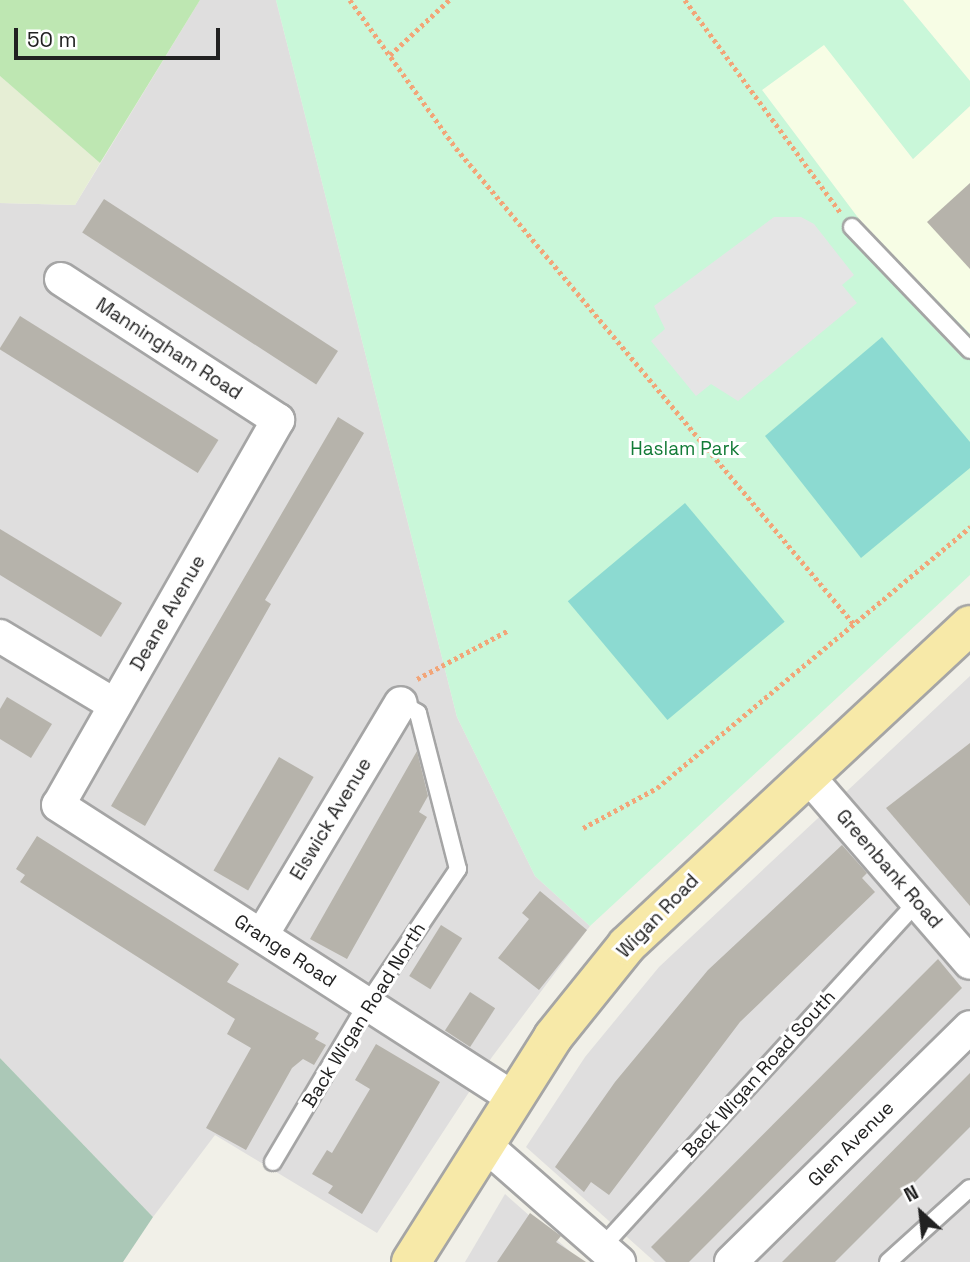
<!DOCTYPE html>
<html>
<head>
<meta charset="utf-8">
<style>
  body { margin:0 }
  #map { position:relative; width:970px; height:1262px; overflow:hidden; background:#f1f0e8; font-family:"Space Grotesk",sans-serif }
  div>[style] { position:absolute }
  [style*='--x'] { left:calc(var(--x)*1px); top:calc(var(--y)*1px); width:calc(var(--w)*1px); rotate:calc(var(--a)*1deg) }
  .residential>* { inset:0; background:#dfdede }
  .education>* { inset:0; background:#f7fde5 }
  .farmland>* { inset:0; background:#e6eed5 }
  .grass>* { inset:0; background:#bee7b2 }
  .cemetery>* { inset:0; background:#abc8b7 }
  .park>* { inset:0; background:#c9f7d9 }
  .pitch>* { inset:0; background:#8cdad1; transform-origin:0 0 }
  .parking>* { inset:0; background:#e5e5e5 }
  .building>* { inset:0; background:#b6b3ab; transform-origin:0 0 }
  .path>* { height:4.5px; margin-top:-2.25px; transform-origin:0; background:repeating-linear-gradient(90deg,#f2a578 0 3.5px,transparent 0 7px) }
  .roads { filter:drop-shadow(2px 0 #a5a5a5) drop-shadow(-2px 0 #a5a5a5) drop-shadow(0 2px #a5a5a5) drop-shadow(0 -2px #a5a5a5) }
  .service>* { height:16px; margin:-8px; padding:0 8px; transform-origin:8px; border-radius:8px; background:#fff }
  .minor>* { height:32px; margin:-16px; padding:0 16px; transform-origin:16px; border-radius:16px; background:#fff }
  .primary>* { height:38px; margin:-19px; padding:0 19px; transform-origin:19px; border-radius:19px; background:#f7e9a8 }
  span { translate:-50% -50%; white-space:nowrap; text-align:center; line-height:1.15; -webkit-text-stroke:6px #fff; paint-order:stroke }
  .street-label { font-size:19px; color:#212121 }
  .park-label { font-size:19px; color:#137b37 }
  .north { position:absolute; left:886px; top:1178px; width:70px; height:70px; -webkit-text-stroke:5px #fff; paint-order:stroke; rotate:333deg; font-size:19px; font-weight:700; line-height:28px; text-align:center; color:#212121 }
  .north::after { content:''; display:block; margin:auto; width:24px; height:32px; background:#212121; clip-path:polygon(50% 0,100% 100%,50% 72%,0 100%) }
  .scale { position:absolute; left:14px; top:28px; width:206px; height:32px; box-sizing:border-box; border:4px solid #212121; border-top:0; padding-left:9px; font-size:21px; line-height:24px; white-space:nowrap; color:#212121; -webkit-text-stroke:5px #fff; paint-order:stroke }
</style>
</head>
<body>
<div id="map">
  <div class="residential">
    <div style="clip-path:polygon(200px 0,276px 0,457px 717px,535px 876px,590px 926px,492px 1057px,377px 1233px,215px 1135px,153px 1217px,0 1058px,0 203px,75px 205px)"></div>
    <div style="clip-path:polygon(970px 676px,970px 1262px,655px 1262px,526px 1147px,585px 1057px,659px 967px)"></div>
    <div style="clip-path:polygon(505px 1194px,582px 1262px,465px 1262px)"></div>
  </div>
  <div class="education">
    <div style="clip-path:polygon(903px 0,970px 0,970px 81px)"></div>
    <div style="clip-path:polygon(824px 44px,913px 159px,970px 106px,970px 334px,862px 223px,762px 90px)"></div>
  </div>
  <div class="farmland">
    <div style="clip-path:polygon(0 76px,100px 163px,75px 205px,0 203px)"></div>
  </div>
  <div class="grass">
    <div style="clip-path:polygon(0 0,200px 0,100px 163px,0 76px)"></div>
  </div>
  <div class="cemetery">
    <div style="clip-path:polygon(0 1058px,153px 1217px,123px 1262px,0 1262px)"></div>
  </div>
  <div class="park">
    <div style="clip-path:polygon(276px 0,903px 0,970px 81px,970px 106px,913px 159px,824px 45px,762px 90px,862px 223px,970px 334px,970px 575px,590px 926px,535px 876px,457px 717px)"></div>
  </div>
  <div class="pitch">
    <div style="clip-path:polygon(882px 337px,970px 442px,970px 468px,861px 558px,765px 436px)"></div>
    <div style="left:685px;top:503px;width:155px;height:153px;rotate:50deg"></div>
  </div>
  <div class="parking">
    <div style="clip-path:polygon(774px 217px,801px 217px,814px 224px,854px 275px,842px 285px,857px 303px,738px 401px,711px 384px,696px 396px,651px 341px,665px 329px,654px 306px)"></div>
  </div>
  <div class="building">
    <div style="clip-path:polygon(970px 183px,970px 269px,927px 222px)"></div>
    <div style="left:104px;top:199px;width:279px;height:40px;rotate:33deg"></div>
    <div style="left:20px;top:316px;width:234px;height:39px;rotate:32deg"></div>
    <div style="clip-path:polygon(338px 417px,364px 433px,265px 600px,271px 604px,145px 826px,111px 806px)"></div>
    <div style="clip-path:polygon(0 529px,122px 603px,101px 637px,0 575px)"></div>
    <div style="clip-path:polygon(7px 697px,52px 724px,31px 758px,0 739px,0 709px)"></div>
    <div style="clip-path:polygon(970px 743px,970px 906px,886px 808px)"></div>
    <div style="clip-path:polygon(417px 751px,428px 796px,419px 812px,427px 817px,347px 959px,310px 939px)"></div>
    <div style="left:279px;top:757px;width:40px;height:131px;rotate:30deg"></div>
    <div style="clip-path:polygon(37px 836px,239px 964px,227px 982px,319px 1033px,315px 1039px,326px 1045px,314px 1065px,303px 1059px,292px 1068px,246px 1150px,206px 1128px,251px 1048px,227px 1034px,235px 1019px,20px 882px,25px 875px,16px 869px)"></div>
    <div style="clip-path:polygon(842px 845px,867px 873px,862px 878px,875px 892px,740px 1022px,609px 1195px,591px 1182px,584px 1192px,555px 1167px,615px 1082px,708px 970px)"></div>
    <div style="clip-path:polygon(540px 891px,587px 930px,539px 990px,498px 958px,529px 919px,522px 913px)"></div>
    <div style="left:441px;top:925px;width:25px;height:60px;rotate:32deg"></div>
    <div style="clip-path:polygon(938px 959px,962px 988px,689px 1262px,666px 1262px,651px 1247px)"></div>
    <div style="left:470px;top:992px;width:30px;height:46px;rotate:33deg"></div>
    <div style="clip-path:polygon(376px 1044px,440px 1082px,362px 1214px,328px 1193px,333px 1186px,312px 1174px,327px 1150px,332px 1153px,370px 1089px,355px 1080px)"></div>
    <div style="clip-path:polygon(970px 1073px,970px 1127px,835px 1262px,782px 1262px)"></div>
    <div style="clip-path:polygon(530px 1213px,561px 1236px,556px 1242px,586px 1262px,497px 1262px)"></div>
  </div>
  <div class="path">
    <div style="--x:350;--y:0;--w:182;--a:54.4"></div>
    <div style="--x:456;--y:148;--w:620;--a:50.1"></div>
    <div style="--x:685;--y:0;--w:263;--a:53.8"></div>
    <div style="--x:390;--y:55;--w:81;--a:-43"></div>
    <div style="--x:417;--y:679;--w:102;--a:-28.1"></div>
    <div style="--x:583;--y:828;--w:84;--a:-28.4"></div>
    <div style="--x:657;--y:788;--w:408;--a:-39.8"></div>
  </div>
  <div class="roads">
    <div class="service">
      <div style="--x:852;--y:227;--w:170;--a:46.2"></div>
      <div style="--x:273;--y:1162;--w:184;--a:-59.3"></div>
      <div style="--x:367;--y:1004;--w:163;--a:-56"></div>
      <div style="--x:458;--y:869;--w:161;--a:-104.4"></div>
      <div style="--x:418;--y:713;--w:20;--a:-150"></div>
      <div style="--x:602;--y:1247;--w:467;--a:-47.6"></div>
      <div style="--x:888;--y:1262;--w:110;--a:-42.1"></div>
    </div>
    <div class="minor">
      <div style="--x:61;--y:279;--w:259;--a:33"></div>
      <div style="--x:278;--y:420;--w:443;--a:119.7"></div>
      <div style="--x:58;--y:805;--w:540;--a:32.75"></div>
      <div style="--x:0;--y:636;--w:134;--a:31"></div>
      <div style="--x:808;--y:776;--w:247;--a:49.1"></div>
      <div style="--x:262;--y:935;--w:270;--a:-59.1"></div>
      <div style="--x:483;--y:1143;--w:181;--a:41.2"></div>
      <div style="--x:731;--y:1262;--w:335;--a:-44.5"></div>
    </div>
    <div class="primary">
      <div style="--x:411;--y:1262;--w:266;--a:-57.7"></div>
      <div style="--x:553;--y:1037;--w:118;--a:-51.2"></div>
      <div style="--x:627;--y:945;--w:469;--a:-43"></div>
    </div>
  </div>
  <div class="street-label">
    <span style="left:169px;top:349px;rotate:33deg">Manningham Road</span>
    <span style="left:168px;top:613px;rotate:-60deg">Deane Avenue</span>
    <span style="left:331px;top:819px;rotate:-59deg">Elswick Avenue</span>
    <span style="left:889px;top:869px;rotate:49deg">Greenbank Road</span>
    <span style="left:658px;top:916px;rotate:-46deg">Wigan Road</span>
    <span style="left:285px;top:951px;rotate:33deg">Grange Road</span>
    <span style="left:364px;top:1015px;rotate:-58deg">Back Wigan Road North</span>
    <span style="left:759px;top:1074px;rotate:-48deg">Back Wigan Road South</span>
    <span style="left:851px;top:1144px;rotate:-45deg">Glen Avenue</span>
  </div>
  <div class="park-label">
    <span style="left:685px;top:449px">Haslam Park</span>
  </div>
  <div class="north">N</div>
  <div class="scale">50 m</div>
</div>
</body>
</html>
